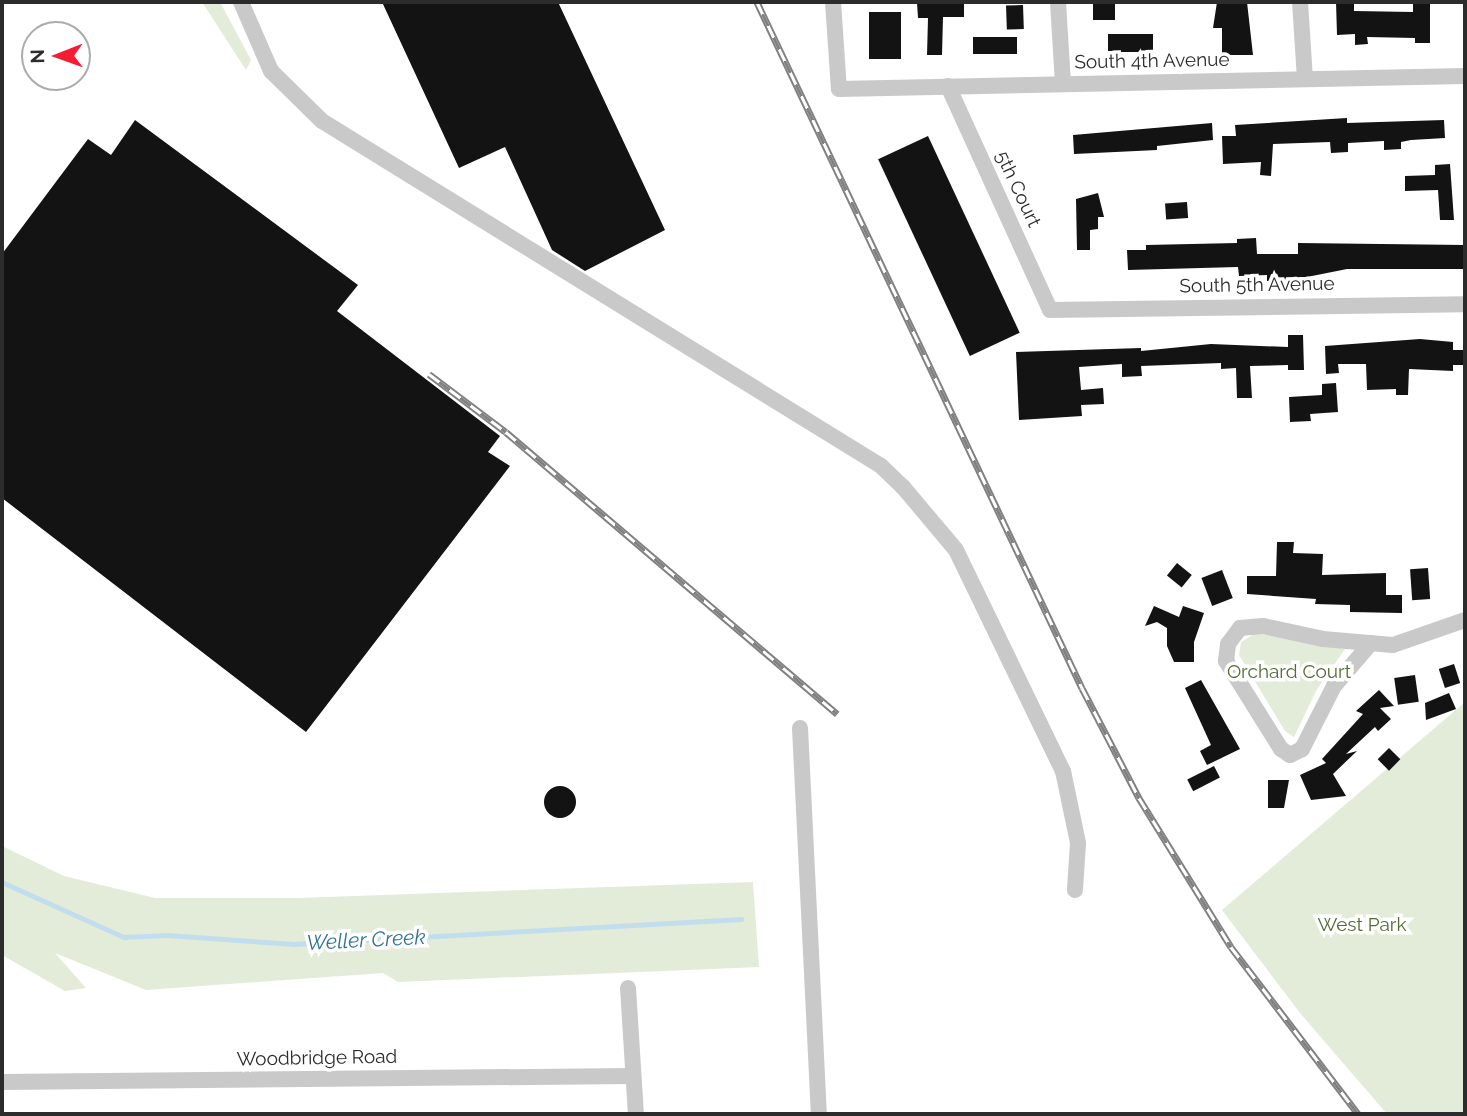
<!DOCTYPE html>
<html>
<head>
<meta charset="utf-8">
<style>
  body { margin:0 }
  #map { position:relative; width:1467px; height:1116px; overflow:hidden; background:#fff; font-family:Raleway,sans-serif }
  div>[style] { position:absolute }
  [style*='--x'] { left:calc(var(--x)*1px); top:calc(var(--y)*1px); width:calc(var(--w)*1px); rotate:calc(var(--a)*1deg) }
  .green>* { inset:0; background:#e3ecd8 }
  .stream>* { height:4.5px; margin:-2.25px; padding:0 2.25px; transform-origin:2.25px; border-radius:2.25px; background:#c2deee }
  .building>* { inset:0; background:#131313; transform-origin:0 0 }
  .round { border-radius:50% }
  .minor>* { height:16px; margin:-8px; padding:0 8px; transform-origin:8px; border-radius:8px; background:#c9c9c9 }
  .rail>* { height:7px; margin-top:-3.5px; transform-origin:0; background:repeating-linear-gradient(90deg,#fff 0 13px,#818181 0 26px); box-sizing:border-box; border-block:2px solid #818181 }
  span { translate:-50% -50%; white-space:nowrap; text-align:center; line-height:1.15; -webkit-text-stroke:7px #fff; paint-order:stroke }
  .street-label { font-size:19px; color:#2c2c2c }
  .park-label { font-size:19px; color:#516c36 }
  .water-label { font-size:21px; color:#347295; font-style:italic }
  .frame { position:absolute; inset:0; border:4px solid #2c2c2c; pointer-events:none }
  .north { position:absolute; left:21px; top:21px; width:70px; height:70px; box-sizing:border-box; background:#fff; border:2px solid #ababab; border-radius:50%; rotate:269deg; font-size:19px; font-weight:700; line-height:28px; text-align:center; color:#2c2c2c }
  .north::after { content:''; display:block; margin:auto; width:24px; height:32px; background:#f51d33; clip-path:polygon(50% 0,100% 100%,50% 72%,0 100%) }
</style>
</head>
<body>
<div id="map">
  <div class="green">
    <div style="clip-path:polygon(202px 2px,220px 2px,251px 60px,246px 70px)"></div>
    <div style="clip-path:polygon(1256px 633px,1345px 649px,1316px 691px,1294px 737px,1285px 731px,1239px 655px,1241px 642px)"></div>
    <div style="clip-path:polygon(1465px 702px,1465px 1114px,1387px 1114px,1300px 1013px,1222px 910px)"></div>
    <div style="clip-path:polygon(2px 846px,64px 876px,155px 898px,298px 898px,753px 882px,759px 967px,398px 982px,383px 973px,146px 990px,55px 953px,86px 988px,65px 991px,2px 955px)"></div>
  </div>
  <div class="stream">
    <div style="--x:2;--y:882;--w:134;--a:24.3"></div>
    <div style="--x:124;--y:937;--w:43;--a:-2.7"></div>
    <div style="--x:167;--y:935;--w:127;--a:4.1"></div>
    <div style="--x:294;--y:944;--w:448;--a:-3.2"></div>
  </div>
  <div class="building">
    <div style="clip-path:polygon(382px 2px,558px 2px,665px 230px,585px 271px,552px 250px,505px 147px,459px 168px)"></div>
    <div style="clip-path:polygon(964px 2px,964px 17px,943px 17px,942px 55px,927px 55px,928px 18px,918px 18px,917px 3px)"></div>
    <div style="left:1093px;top:2px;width:22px;height:18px"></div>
    <div style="clip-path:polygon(1217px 2px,1247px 2px,1253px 55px,1222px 55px,1222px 28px,1213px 28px)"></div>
    <div style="clip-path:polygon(1336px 2px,1354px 2px,1354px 11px,1413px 12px,1413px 2px,1430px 2px,1430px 43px,1415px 43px,1415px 38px,1367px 37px,1368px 44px,1355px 45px,1355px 34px,1337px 35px)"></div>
    <div style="left:1023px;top:5px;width:24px;height:17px;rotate:88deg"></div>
    <div style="left:869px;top:12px;width:32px;height:47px"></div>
    <div style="left:1153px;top:34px;width:18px;height:45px;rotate:90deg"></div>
    <div style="left:1017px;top:37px;width:17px;height:44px;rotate:90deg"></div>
    <div style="clip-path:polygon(1347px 118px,1347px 123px,1444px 120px,1445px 138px,1411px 140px,1401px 142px,1401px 149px,1384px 150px,1384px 141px,1348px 143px,1348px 152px,1331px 153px,1330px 142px,1273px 144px,1271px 176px,1260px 175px,1261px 162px,1223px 164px,1222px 136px,1236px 136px,1235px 125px)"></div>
    <div style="clip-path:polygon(135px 120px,358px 285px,337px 311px,500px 436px,488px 452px,510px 466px,306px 732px,2px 498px,2px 254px,88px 139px,111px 155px)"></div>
    <div style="clip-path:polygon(1212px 123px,1213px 140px,1157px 146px,1157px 150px,1074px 154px,1073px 135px)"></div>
    <div style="left:928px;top:136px;width:217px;height:55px;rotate:65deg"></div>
    <div style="clip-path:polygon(1450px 164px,1454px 220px,1440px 220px,1438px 190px,1405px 191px,1405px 176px,1435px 175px,1435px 165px)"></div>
    <div style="clip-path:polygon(1098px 193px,1104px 217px,1098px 217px,1098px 229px,1090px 230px,1090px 250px,1077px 250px,1076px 199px)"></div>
    <div style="left:1187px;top:202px;width:16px;height:22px;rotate:86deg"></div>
    <div style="clip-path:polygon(1256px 238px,1257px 254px,1298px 254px,1298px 243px,1465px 245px,1465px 269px,1347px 269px,1287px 281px,1267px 281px,1267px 275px,1239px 276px,1238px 267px,1128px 270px,1127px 250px,1146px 250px,1146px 245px,1237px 243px,1237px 239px)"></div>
    <div style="clip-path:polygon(1288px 335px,1303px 335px,1304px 370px,1288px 370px,1288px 365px,1250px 366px,1252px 398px,1237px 398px,1236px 368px,1221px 369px,1221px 363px,1141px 366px,1142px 376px,1122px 377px,1122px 364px,1079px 367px,1081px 390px,1103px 388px,1104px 404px,1081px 405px,1082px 416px,1019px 420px,1016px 352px,1141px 348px,1141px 351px,1211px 344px,1288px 347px)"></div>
    <div style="clip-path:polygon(1420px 339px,1453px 342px,1453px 350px,1463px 350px,1463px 365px,1453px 365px,1453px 371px,1409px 369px,1408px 395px,1396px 395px,1396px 389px,1367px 390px,1366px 364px,1338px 364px,1339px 373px,1326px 374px,1325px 346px)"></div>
    <div style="clip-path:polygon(1336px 383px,1338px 412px,1310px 414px,1311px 421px,1290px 422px,1289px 397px,1322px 395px,1322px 384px)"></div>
    <div style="clip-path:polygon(1277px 542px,1294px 542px,1293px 553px,1323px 554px,1322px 575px,1386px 573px,1386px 595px,1402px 595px,1402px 613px,1350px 612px,1350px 605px,1315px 604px,1316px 599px,1247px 594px,1247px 576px,1276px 576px)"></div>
    <div style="left:1177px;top:563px;width:19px;height:16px;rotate:39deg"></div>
    <div style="left:1428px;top:568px;width:31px;height:18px;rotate:86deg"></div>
    <div style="left:1222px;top:570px;width:30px;height:22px;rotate:69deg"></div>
    <div style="clip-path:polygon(1154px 606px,1179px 617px,1183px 606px,1204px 613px,1194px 642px,1194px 662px,1174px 662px,1167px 646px,1167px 628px,1157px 622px,1145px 626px)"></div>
    <div style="left:1454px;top:664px;width:20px;height:16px;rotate:72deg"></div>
    <div style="left:1415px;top:675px;width:27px;height:21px;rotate:82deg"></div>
    <div style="clip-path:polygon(1201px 680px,1240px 749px,1207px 765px,1200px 751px,1211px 745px,1185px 688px)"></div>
    <div style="clip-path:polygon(1379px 690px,1394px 706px,1380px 708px,1391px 719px,1378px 731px,1375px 727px,1346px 754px,1357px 751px,1333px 774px,1346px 796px,1311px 800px,1300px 775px,1326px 763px,1322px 759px,1363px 714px,1356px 711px)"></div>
    <div style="clip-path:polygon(1449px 693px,1456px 709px,1426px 720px,1425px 703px)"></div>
    <div style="left:1389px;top:748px;width:16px;height:16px;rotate:45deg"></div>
    <div style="left:1214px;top:766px;width:13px;height:30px;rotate:63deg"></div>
    <div style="clip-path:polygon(1268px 780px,1289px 780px,1284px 808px,1268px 808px)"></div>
    <div class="round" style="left:544px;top:786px;width:32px;height:32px"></div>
  </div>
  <div class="minor">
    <div style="--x:241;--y:2;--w:75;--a:66.5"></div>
    <div style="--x:271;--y:71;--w:71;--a:44.4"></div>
    <div style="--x:322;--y:121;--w:657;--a:31.68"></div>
    <div style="--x:881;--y:466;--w:30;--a:44"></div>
    <div style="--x:903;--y:487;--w:82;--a:49.9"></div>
    <div style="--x:956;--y:550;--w:246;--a:64.2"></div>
    <div style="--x:1063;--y:771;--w:74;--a:78.2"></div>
    <div style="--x:1078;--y:843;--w:47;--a:93.7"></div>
    <div style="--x:833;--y:2;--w:87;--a:86.1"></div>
    <div style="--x:839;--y:89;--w:626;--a:-1.19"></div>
    <div style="--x:1058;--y:2;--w:82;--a:86.5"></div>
    <div style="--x:1300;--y:2;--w:77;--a:86.3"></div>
    <div style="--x:948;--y:86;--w:246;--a:65.5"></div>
    <div style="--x:1050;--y:310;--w:415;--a:-0.8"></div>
    <div style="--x:1371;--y:643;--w:57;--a:130.7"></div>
    <div style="--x:1334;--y:686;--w:71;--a:116.9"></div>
    <div style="--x:1302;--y:749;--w:13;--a:153"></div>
    <div style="--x:1290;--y:755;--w:11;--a:-146"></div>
    <div style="--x:1281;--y:749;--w:104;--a:-122"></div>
    <div style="--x:1226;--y:661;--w:17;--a:-83"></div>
    <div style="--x:1228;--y:644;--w:20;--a:-53"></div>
    <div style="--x:1240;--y:628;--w:23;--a:-5"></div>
    <div style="--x:1263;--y:626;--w:61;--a:12.2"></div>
    <div style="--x:1323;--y:639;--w:70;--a:4.9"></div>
    <div style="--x:1393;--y:645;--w:76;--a:-19.1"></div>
    <div style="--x:800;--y:728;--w:386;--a:87.2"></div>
    <div style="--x:628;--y:988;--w:126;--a:86.4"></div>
    <div style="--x:2;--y:1082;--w:630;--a:-0.55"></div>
  </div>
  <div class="rail">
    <div style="--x:757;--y:2;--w:759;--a:64.65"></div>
    <div style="--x:1082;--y:688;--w:124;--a:62.6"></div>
    <div style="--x:1139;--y:798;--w:175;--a:58.3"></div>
    <div style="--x:1231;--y:947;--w:210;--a:52.7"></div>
    <div style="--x:429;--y:374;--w:96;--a:37"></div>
    <div style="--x:506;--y:432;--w:435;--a:40.4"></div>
  </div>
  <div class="street-label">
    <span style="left:1152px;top:61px;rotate:-1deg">South 4th Avenue</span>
    <span style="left:1018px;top:189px;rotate:65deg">5th Court</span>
    <span style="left:1257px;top:285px;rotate:-1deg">South 5th Avenue</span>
    <span style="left:317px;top:1058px;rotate:-1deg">Woodbridge Road</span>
  </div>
  <div class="park-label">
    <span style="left:1289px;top:672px">Orchard Court</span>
    <span style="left:1362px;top:925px">West Park</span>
  </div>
  <div class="water-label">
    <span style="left:366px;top:940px;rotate:-3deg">Weller Creek</span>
  </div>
  <div class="frame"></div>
  <div class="north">N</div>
</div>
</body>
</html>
